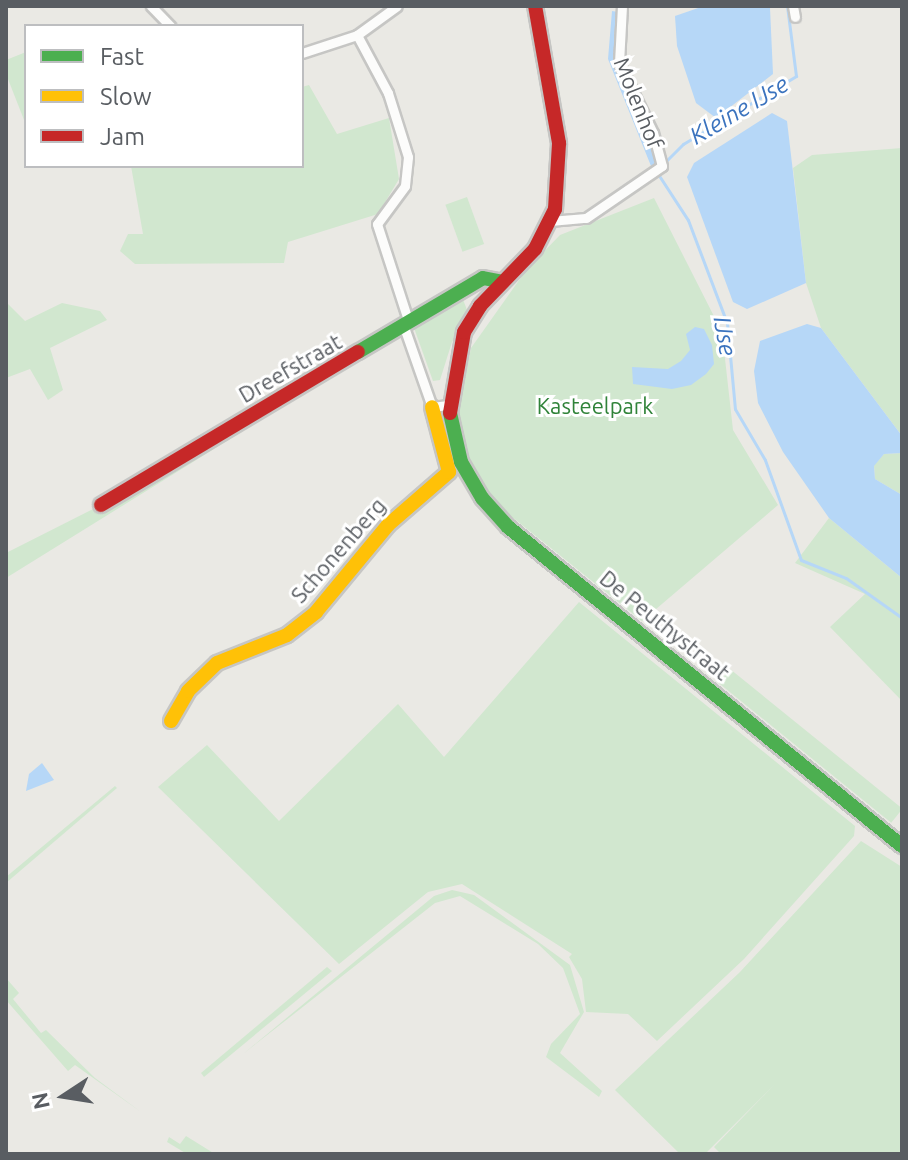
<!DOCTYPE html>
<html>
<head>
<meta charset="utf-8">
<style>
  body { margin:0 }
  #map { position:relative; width:908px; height:1160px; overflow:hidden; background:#eae9e4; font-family:Ubuntu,sans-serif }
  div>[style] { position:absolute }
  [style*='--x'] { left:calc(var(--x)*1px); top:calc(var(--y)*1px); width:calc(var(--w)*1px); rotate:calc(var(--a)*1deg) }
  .green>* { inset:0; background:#d1e7cf; transform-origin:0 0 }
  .water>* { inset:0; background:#b6d7f7 }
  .stream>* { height:3px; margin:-1.5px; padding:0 1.5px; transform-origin:1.5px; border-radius:1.5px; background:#b6d7f7 }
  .roads { filter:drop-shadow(2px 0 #c6c6c4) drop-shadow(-2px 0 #c6c6c4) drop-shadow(0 2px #c6c6c4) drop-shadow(0 -2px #c6c6c4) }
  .street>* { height:9px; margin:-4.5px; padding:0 4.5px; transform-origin:4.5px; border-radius:4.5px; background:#fcfcfb }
  .fast>* { height:14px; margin:-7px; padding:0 7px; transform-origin:7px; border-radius:7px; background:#4caf50 }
  .slow>* { height:14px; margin:-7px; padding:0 7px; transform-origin:7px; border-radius:7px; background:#ffc107 }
  .jam>* { height:14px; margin:-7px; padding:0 7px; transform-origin:7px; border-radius:7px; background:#c62828 }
  span { translate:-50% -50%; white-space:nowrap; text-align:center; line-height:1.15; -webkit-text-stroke:6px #fff; paint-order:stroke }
  .street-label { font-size:22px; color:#595d62 }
  .park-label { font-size:22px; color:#308339 }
  .water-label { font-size:24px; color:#3b73be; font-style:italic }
  .frame { position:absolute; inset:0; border:8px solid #595d62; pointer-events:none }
  .legend { position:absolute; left:24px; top:24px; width:280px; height:144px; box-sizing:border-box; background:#fff; border:2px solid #bdbec0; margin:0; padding:10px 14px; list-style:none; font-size:24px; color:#595d62 }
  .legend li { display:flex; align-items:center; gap:16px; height:40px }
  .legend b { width:40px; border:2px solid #bdbec0 }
  .north { position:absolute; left:24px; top:1056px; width:80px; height:80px; -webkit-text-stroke:6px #fff; paint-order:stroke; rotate:258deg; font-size:22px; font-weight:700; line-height:32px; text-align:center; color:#595d62 }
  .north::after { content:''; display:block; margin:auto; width:28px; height:36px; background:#595d62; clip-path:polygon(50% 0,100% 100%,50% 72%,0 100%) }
</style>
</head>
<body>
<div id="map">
  <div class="green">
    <div style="clip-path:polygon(26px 52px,26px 125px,6px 74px,6px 60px)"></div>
    <div style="clip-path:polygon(309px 85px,337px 134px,389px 118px,399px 179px,378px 214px,288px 242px,284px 263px,135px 264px,120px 251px,128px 234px,143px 234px,131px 166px,302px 166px,302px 87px)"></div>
    <div style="clip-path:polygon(902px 148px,902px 436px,821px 328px,806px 283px,793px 168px,812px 155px)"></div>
    <div style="left:467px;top:197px;width:50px;height:23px;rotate:70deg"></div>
    <div style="clip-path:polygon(654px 198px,722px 332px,733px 430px,778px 505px,642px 621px,492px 501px,472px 473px,458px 413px,471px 348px,527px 269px,560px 235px)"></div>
    <div style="clip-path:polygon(462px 297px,469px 315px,452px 342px,440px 380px,433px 381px,413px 325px)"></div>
    <div style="clip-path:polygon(6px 302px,25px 321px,62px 303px,100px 311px,107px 320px,50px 348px,63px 390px,48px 400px,30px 369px,6px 378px)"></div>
    <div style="clip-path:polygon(237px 424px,243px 431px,6px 578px,6px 553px,101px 505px)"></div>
    <div style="clip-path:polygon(902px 453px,902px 495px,875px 479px,874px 465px,884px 454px)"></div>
    <div style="clip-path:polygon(829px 518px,902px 578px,902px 701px,830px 627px,865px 594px,795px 563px)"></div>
    <div style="clip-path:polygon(579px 602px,855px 826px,854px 836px,744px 959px,657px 1041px,628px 1014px,586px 1012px,582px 979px,569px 957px,572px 954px,462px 884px,428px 892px,339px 964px,158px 787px,207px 745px,279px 821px,398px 704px,444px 757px)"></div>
    <div style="left:730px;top:669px;width:222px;height:18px;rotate:39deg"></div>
    <div style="clip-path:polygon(115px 786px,117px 788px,6px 883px,6px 877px)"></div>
    <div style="clip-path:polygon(861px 841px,902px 867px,902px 1154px,721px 1154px,714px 1147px,775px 1084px,705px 1154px,680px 1154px,615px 1090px,740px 972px)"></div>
    <div style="clip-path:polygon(452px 890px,474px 895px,570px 965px,584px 1012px,560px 1053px,602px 1091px,599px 1097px,546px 1057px,551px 1044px,580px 1014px,563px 968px,538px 944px,460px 896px,435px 903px,243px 1054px,434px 896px)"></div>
    <div style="clip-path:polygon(327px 967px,332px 971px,204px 1077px,201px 1073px)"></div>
    <div style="clip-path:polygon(6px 978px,19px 993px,13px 999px,41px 1033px,46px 1030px,95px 1078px,141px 1112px,75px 1065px,68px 1071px,6px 1000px)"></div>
    <div style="clip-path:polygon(186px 1136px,215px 1154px,187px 1154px,167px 1142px,169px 1137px,180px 1144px)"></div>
  </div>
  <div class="water">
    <div style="clip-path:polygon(704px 6px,770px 8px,773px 74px,716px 118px,696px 103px,677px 46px,675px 16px)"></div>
    <div style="clip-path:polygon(612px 11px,618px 12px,614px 60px,651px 144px,657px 168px,653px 171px,608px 59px)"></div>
    <div style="clip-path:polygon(772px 113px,787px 121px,806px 283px,747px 309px,733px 302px,687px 177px,694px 163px)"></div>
    <div style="clip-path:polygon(807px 324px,821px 328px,902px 436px,902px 453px,884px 454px,874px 466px,875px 479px,902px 495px,902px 578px,829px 518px,783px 452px,758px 403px,754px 371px,760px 341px)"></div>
    <div style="clip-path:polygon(695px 327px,704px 329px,712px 345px,714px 364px,706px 374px,691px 385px,672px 389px,633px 384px,632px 367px,668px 369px,681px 361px,690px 350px,686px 334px)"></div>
    <div style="clip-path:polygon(42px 763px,54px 780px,26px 791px,29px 774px)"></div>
  </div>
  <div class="stream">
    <div style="--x:667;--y:160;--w:23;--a:-45"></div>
    <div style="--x:683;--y:144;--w:132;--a:-31"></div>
    <div style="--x:796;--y:76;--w:71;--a:-97.3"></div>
    <div style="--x:658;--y:174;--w:55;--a:56.9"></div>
    <div style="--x:688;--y:220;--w:110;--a:69.3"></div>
    <div style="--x:727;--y:323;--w:86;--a:84.7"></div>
    <div style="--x:735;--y:409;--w:59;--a:59.5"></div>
    <div style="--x:765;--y:460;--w:106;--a:70.2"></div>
    <div style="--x:801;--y:560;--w:48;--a:21.8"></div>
    <div style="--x:846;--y:578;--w:69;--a:35.5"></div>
  </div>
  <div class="roads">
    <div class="street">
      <div style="--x:151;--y:6;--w:28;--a:46"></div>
      <div style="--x:793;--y:6;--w:11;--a:80"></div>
      <div style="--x:357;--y:35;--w:66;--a:61.9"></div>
      <div style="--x:388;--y:93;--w:67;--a:72.6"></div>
      <div style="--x:408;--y:157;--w:29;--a:96"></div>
      <div style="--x:405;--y:186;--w:47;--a:126.4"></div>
      <div style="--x:377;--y:224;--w:104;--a:72.1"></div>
      <div style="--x:302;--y:53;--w:58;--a:-18.1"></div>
      <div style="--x:357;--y:35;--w:49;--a:-35.9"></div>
      <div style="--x:550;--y:221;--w:36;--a:-5"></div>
      <div style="--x:586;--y:218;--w:92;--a:-34.4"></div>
      <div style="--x:662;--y:166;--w:34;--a:-105"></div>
      <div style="--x:653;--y:133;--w:78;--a:-115.9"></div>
      <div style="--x:619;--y:63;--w:57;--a:-87"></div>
      <div style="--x:404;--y:327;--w:85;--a:70.7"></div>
      <div style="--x:432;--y:407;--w:16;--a:-7"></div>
    </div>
    <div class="fast">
      <div style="--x:358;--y:352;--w:145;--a:-30.6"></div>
      <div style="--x:483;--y:278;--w:20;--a:11"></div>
      <div style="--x:450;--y:413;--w:50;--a:77.3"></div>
      <div style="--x:461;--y:462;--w:42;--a:59.7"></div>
      <div style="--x:482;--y:498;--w:39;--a:48"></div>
      <div style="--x:508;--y:527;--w:507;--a:39"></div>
    </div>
    <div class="slow">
      <div style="--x:171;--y:721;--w:34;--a:-60"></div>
      <div style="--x:188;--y:691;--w:40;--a:-44"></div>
      <div style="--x:217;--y:663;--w:75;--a:-21.8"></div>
      <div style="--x:287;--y:635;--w:37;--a:-38"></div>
      <div style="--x:316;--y:612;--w:113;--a:-50.4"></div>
      <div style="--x:388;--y:525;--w:81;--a:-41"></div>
      <div style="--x:449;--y:472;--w:67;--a:-104.7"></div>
    </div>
    <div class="jam">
      <div style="--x:450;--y:413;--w:82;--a:-80.2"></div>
      <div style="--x:464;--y:332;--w:31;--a:-58"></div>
      <div style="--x:480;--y:306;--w:79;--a:-46"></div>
      <div style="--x:535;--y:249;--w:45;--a:-63.4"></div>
      <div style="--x:555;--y:209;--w:66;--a:-86.5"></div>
      <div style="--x:559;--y:143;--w:139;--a:-99.9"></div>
      <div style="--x:101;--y:505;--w:299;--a:-30.8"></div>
    </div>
  </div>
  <div class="street-label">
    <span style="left:639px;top:103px;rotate:68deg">Molenhof</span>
    <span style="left:290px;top:368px;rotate:-30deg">Dreefstraat</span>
    <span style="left:338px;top:550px;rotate:-49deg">Schonenberg</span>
    <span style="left:665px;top:625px;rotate:39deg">De Peuthystraat</span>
  </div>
  <div class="park-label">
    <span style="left:595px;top:406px">Kasteelpark</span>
  </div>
  <div class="water-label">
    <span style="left:739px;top:110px;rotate:-31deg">Kleine IJse</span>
    <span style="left:725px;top:336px;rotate:80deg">IJse</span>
  </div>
  <div class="frame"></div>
  <ul class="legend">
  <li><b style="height:10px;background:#4caf50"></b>Fast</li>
  <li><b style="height:10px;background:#ffc107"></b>Slow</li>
  <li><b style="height:10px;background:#c62828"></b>Jam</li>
  </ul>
  <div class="north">N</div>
</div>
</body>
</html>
